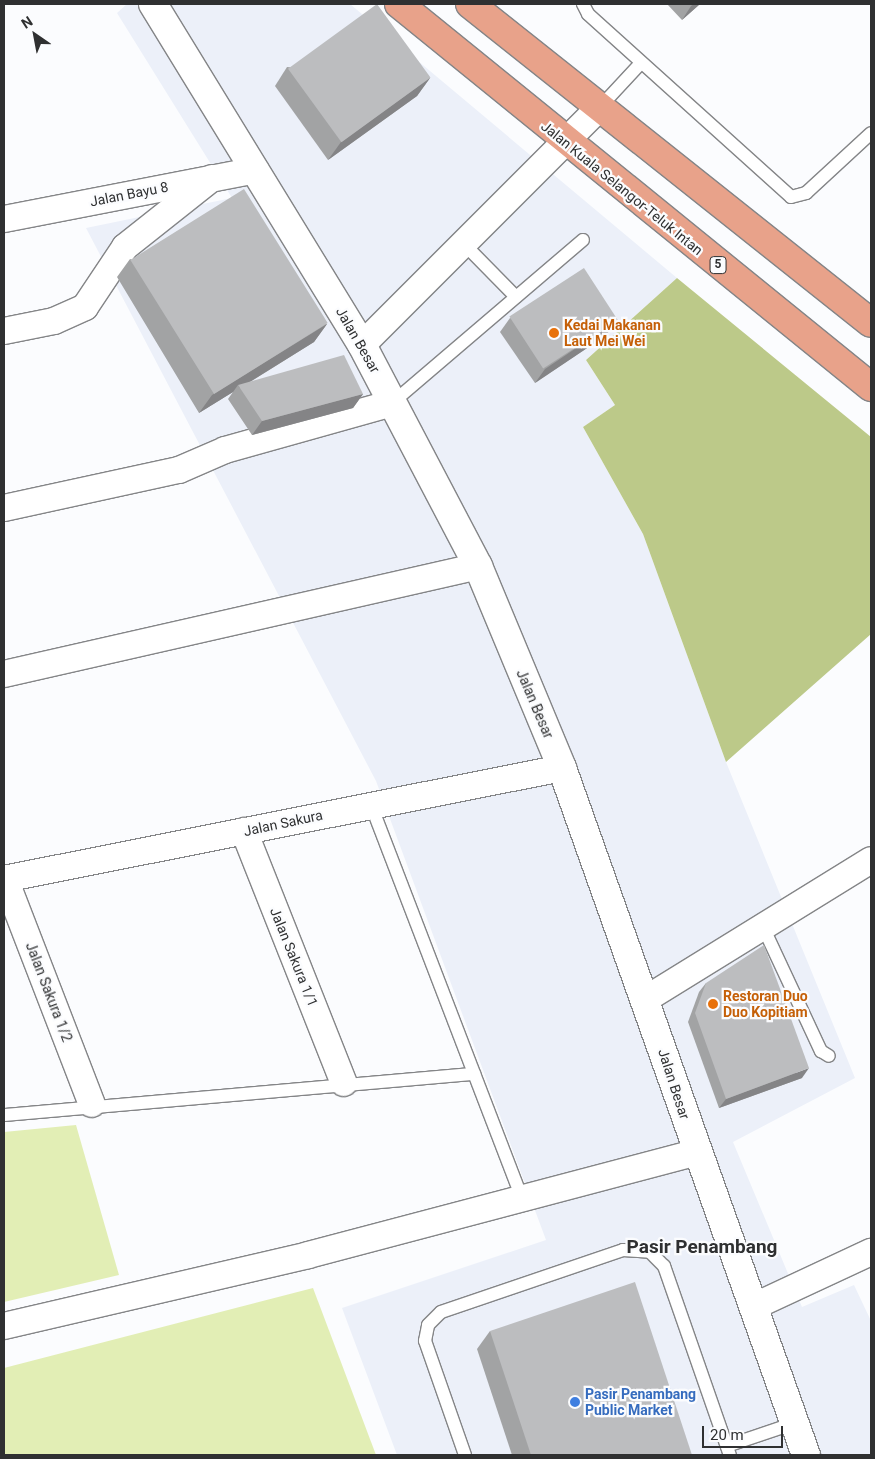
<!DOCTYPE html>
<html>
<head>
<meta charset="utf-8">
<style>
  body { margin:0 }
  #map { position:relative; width:875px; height:1459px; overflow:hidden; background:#fbfcfe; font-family:Roboto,sans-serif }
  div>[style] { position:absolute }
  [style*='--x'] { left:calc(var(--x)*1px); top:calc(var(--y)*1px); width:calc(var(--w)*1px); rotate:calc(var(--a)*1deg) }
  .built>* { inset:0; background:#ecf0f9 }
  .green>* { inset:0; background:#e2eeb5 }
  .forest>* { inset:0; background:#bcc989 }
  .roads { filter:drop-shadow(1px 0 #848587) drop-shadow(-1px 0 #848587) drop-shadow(0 1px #848587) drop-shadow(0 -1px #848587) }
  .service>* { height:12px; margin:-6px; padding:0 6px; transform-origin:6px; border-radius:6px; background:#fff }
  .minor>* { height:26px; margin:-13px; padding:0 13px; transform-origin:13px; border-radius:13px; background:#fff }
  .tertiary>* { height:28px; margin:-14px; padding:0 14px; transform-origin:14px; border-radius:14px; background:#fff }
  .trunk>* { height:28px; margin:-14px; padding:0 14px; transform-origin:14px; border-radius:14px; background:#e8a28a }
  .wall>* { inset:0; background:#a2a3a4 }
  .shaded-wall>* { inset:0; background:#848486 }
  .building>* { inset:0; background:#bcbdbf; transform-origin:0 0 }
  .dots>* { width:14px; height:14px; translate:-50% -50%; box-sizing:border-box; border:2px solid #fbfcfe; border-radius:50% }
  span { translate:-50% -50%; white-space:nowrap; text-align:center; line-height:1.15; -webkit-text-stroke:4.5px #fbfcfe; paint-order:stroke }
  .shield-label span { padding:1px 4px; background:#fbfcfe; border:1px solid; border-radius:4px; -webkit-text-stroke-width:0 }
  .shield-label { font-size:12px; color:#2f3031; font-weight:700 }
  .street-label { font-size:14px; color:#2f3031 }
  .food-label { font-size:14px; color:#c56008; font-weight:700 }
  .left { translate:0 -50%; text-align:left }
  .shop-label { font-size:14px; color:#366cbe; font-weight:700 }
  .district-label { font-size:19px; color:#2f3031; font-weight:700 }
  .frame { position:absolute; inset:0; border:5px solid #2f3031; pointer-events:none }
  .north { position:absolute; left:10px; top:10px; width:50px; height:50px; -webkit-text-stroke:4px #fbfcfe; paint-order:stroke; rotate:327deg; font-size:14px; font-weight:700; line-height:20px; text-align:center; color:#2f3031 }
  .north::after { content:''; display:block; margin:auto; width:18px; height:22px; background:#2f3031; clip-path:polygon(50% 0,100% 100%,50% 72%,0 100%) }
  .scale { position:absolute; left:702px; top:1426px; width:81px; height:22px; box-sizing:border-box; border:2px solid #2f3031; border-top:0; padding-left:6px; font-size:15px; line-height:18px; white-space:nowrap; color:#2f3031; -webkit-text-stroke:4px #fbfcfe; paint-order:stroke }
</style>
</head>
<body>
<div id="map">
  <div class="built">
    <div style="clip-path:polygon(127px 4px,350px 4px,677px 278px,586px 360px,615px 405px,583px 427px,643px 534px,726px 762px,855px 1078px,733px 1142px,802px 1307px,854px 1285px,871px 1321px,871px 1455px,397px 1455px,342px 1308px,546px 1240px,376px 781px,86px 228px,232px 198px,117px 13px)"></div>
  </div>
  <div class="green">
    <div style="clip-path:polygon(76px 1125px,119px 1275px,4px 1302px,4px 1132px)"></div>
    <div style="clip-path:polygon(313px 1288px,376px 1455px,4px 1455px,4px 1368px)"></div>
  </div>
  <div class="forest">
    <div style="clip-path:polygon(677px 278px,871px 437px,871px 634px,726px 762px,643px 534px,583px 427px,615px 405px,586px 360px)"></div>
  </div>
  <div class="roads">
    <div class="service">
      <div style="--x:583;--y:4;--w:11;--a:63"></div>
      <div style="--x:588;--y:14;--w:273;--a:42"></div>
      <div style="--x:791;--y:197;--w:16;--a:-15"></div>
      <div style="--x:806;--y:193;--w:88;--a:-42.7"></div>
      <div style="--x:601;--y:106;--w:59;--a:-47.1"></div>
      <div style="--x:464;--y:244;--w:74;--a:45.5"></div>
      <div style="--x:392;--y:403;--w:251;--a:-40.5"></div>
      <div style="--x:371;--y:805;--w:421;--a:69"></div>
      <div style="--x:764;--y:929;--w:135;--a:65"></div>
      <div style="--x:821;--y:1051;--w:9;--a:32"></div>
      <div style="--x:4;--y:1115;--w:472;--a:-5"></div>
      <div style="--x:727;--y:1446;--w:72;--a:-18.7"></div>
      <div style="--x:465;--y:1455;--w:121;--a:-109.3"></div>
      <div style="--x:425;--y:1341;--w:16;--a:-79"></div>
      <div style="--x:428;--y:1325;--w:18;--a:-45"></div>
      <div style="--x:441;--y:1312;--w:192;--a:-18.8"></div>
      <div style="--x:623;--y:1250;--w:27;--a:4"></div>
      <div style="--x:650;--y:1252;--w:20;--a:45"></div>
      <div style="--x:664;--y:1266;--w:200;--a:70.8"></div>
    </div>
    <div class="minor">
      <div style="--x:4;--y:219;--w:256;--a:-11"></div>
      <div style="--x:4;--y:331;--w:51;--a:-11.3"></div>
      <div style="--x:54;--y:321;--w:34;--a:-24"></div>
      <div style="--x:85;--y:307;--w:72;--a:-56.3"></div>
      <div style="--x:125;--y:247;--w:111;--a:-38.4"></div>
      <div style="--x:362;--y:345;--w:338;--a:-45"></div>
      <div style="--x:4;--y:508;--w:179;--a:-12.3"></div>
      <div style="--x:179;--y:470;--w:50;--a:-23.5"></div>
      <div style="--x:225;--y:450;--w:173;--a:-15.7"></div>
      <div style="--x:4;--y:674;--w:486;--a:-12.8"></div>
      <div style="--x:244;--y:831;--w:271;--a:68.4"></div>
      <div style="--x:4;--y:879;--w:569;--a:-11.25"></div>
      <div style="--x:5;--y:879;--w:241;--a:68.9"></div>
      <div style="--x:646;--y:999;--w:264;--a:-31.7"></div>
      <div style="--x:755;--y:1306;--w:128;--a:-25"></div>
      <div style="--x:4;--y:1326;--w:312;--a:-13.1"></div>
      <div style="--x:308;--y:1255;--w:402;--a:-14.8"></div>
    </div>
    <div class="tertiary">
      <div style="--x:153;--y:4;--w:400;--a:58.5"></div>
      <div style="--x:362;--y:345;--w:250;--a:62.3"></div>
      <div style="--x:478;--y:566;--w:219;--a:67.4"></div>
      <div style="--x:562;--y:768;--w:729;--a:70.45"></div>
    </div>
    <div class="trunk">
      <div style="--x:399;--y:4;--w:608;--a:39.06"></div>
      <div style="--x:470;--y:4;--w:512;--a:38.5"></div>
    </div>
  </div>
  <div class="wall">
    <div style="clip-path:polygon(667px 4px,700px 4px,682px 20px)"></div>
    <div style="clip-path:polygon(287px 67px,430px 78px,417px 96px,328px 160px,275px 86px)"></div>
    <div style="clip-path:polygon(130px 259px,327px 324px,314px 342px,250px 382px,363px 394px,353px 408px,252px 435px,228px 399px,233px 392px,199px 413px,117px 277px)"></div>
    <div style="clip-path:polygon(510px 318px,608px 334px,535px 383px,500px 332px)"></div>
    <div style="clip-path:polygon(706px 983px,802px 1078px,719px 1108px,688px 1022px,699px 992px)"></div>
    <div style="clip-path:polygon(490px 1331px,692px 1455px,512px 1455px,477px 1349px)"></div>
  </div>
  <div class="shaded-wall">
    <div style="clip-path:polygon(694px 4px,700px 4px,682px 20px,691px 6px)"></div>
    <div style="clip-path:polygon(430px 78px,417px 96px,328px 160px,341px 142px)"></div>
    <div style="clip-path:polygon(618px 320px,608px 334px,535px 383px,545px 369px)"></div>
    <div style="clip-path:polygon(327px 324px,314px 342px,240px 388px,238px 385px,233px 392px,199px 413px,212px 395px)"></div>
    <div style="clip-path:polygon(363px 394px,353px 408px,252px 435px,262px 421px)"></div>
    <div style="clip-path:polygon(809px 1068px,802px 1078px,719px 1108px,726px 1099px)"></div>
  </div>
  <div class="building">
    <div style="left:377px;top:4px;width:91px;height:110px;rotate:54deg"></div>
    <div style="left:244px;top:189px;width:158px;height:134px;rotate:58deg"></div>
    <div style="left:584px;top:268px;width:62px;height:89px;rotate:57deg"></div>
    <div style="clip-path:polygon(344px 355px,363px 394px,262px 421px,238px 385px)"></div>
    <div style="clip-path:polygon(764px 945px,809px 1068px,726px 1099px,695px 1013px,706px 983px)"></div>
    <div style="clip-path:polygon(635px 1282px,692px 1455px,531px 1455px,490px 1331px)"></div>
  </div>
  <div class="dots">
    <div style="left:554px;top:333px;background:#e8710a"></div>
    <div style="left:713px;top:1004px;background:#e8710a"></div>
    <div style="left:575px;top:1402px;background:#3f7fe0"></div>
  </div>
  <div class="shield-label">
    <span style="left:718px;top:265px">5</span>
  </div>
  <div class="street-label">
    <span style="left:622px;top:188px;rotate:39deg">Jalan Kuala Selangor-Teluk Intan</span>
    <span style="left:129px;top:194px;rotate:-11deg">Jalan Bayu 8</span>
    <span style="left:358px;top:340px;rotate:60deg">Jalan Besar</span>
    <span style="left:535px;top:704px;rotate:67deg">Jalan Besar</span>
    <span style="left:283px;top:823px;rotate:-12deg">Jalan Sakura</span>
    <span style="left:294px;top:957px;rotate:68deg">Jalan Sakura 1/1</span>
    <span style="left:49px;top:992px;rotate:69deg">Jalan Sakura 1/2</span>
    <span style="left:674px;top:1084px;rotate:72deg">Jalan Besar</span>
  </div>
  <div class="food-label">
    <span class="left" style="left:564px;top:333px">Kedai Makanan<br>Laut Mei Wei</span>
    <span class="left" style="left:723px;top:1004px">Restoran Duo<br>Duo Kopitiam</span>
  </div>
  <div class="shop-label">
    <span class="left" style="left:585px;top:1402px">Pasir Penambang<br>Public Market</span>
  </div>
  <div class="district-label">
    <span style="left:702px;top:1247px">Pasir Penambang</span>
  </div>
  <div class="frame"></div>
  <div class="north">N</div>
  <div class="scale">20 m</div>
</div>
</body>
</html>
